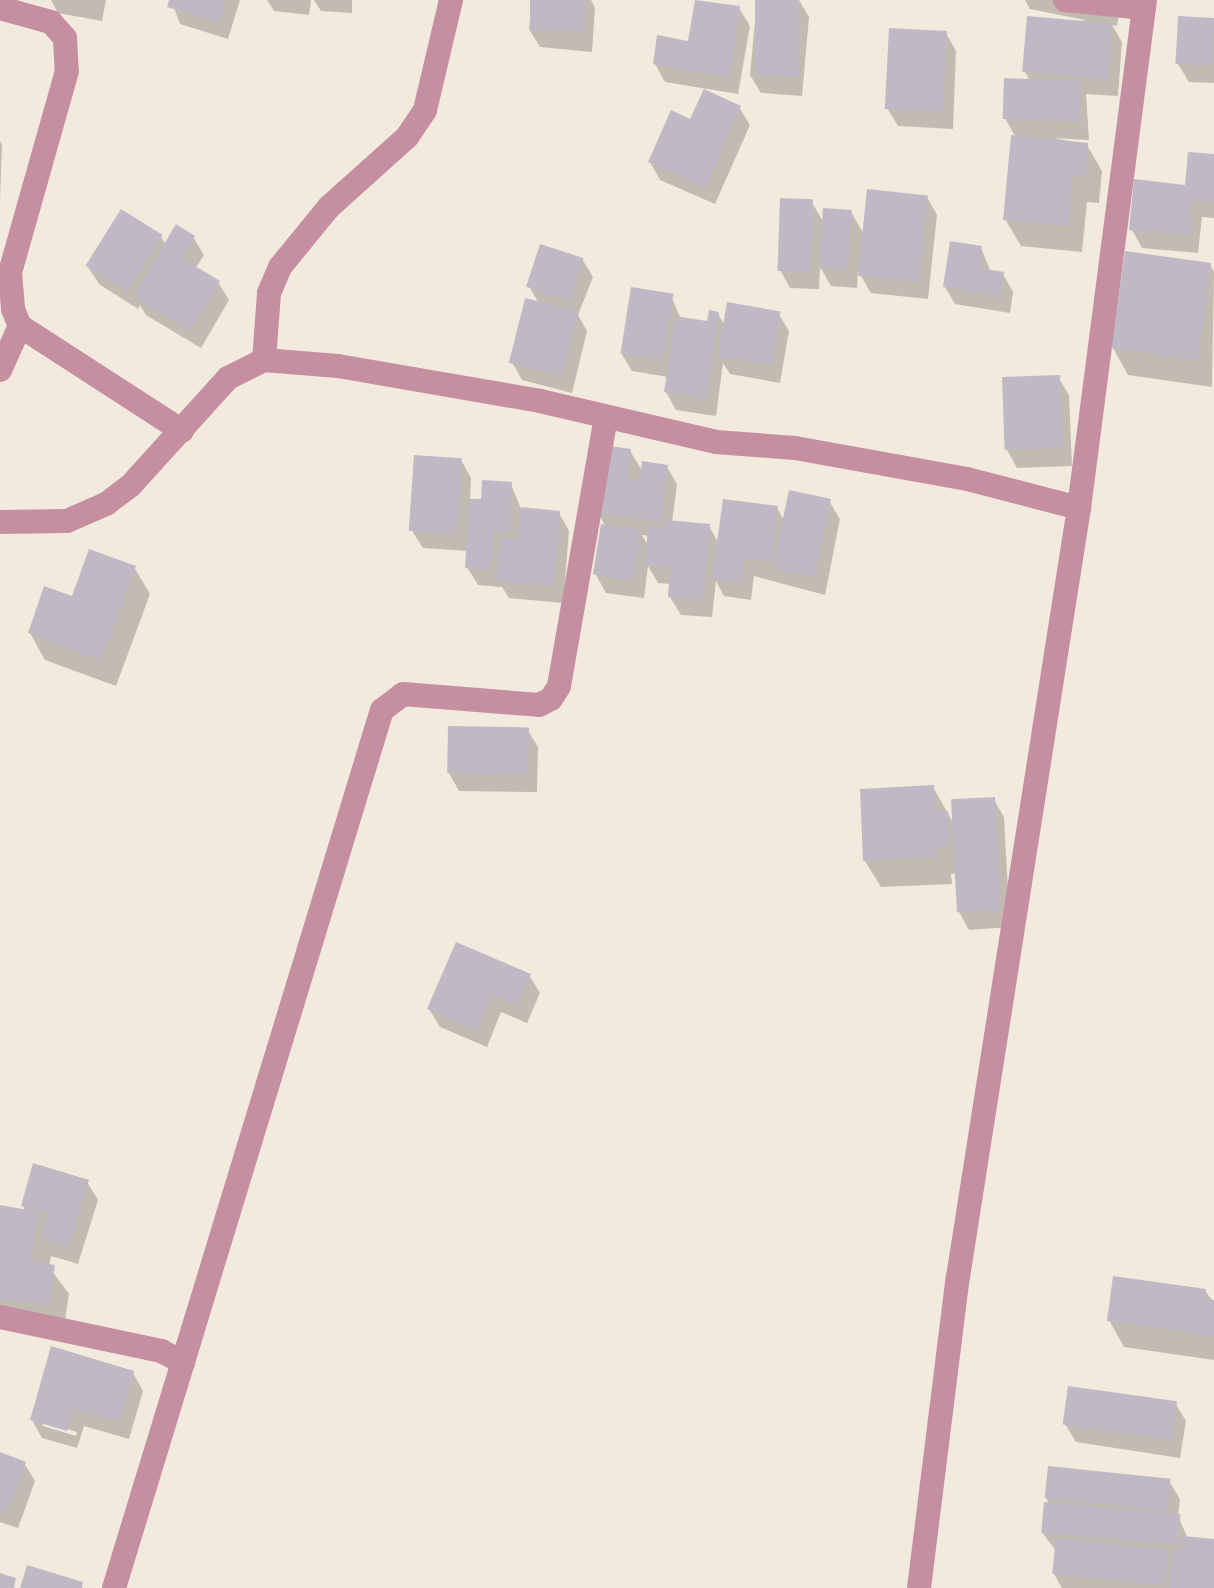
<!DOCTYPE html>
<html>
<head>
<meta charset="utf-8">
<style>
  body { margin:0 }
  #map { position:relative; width:1214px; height:1588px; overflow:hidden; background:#f3eade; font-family:Mulish,sans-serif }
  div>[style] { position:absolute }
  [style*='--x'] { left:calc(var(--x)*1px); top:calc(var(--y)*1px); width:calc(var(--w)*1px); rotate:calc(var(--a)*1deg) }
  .shadow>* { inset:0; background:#0003 }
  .building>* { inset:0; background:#bfb9c5; transform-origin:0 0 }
  .minor>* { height:24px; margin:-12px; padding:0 12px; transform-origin:12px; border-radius:12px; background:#c68ea1 }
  span { translate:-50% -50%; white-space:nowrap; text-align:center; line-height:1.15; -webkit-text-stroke:7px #fef7ee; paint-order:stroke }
</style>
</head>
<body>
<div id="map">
  <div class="shadow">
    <div style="clip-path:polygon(51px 0,106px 0,102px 21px,58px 13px)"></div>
    <div style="clip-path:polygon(171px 0,240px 0,228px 39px,180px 24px)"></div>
    <div style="clip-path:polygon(267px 0,311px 0,309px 15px,274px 11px)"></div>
    <div style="clip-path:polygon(314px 0,352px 0,352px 13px,321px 11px)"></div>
    <div style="clip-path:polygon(532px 0,591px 0,595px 8px,592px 52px,540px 47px,529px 29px)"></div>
    <div style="clip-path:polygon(757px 0,799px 0,809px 17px,802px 96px,761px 93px,750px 75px)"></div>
    <div style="clip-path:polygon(1025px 0,1121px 0,1117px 26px,1112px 25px,1122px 42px,1118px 96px,1086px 94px,1089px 140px,1054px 138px,1087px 145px,1102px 171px,1099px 203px,1087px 202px,1082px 252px,1021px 246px,1005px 219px,1016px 138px,1005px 118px,1030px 81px,1025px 72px,1085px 20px,1030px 9px)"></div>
    <div style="clip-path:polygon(739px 8px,750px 26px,738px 94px,665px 82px,655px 64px)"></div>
    <div style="clip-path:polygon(1214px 20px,1214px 83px,1189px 82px,1178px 64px)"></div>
    <div style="clip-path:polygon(946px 33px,956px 51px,953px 129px,898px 126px,887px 108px)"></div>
    <div style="clip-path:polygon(739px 107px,750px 125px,715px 204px,660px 180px,650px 162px,691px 122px)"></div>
    <div style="clip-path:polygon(0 141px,2px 145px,0 201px)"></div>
    <div style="clip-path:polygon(1214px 156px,1214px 218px,1202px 217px,1198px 253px,1142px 248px,1132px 230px,1187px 187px)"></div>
    <div style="clip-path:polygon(927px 197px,937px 215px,928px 299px,871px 293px,858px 271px,857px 288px,831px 286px,820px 267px,819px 289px,790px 288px,780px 270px,811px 201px,824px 223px,851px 212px,865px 236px)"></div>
    <div style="clip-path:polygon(161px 237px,166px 245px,193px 237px,204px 255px,195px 269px,218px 282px,229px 300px,201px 348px,146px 315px,140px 305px,138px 309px,99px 284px,88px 267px)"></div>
    <div style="clip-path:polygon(981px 248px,991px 272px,1003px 274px,1013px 292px,1010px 313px,955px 304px,945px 287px)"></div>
    <div style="clip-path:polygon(582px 259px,593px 277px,578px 315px,587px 331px,572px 393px,522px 380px,512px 362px,539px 304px,529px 286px)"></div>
    <div style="clip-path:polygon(1210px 265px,1214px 272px,1212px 387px,1128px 375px,1113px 348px)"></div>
    <div style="clip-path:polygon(671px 296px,681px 319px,709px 323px,718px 314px,725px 326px,778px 313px,789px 331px,780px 383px,730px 374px,723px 363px,716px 416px,676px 410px,666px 392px,668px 377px,632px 371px,621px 353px)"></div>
    <div style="clip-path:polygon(1058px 377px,1069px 395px,1072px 466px,1017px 468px,1007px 450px)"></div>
    <div style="clip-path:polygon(evenodd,630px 451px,643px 472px,667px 467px,677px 484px,672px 523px,709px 526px,719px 544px,777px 508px,785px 522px,829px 501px,840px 519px,825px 595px,754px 576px,751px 600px,724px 596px,716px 581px,712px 617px,681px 615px,670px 597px,671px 584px,658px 583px,648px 566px,644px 598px,606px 593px,596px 575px,606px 527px,598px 513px,630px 451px,642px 535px,650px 536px,649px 547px,642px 535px)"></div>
    <div style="clip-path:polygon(461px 460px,471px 478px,470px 501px,483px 502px,511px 484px,521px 509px,559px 513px,569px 531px,563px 603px,509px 598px,502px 587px,478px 585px,467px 567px,468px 551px,423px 548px,412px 531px)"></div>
    <div style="clip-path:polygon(134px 567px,150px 594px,116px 686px,45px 660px,30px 633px,73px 599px)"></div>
    <div style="clip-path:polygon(527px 729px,538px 747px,537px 792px,459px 791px,449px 773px)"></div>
    <div style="clip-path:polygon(933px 787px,955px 826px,994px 800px,1004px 817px,1010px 927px,969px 930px,959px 912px,957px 873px,951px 874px,952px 884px,881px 887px,865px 861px)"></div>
    <div style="clip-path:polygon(529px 975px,540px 993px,527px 1023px,501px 1012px,487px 1047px,440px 1027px,429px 1009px)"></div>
    <div style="clip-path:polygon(87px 1182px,98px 1200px,78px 1264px,51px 1256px,49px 1267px,69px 1294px,63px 1332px,0 1322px,0 1207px,26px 1212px,23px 1206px)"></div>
    <div style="clip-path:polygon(1205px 1291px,1214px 1302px,1214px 1360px,1124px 1347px,1109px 1320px)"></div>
    <div style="clip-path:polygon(evenodd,133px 1373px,143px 1391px,129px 1439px,84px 1426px,77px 1448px,42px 1438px,32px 1420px,133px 1373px,43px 1422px,77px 1432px,76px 1436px,43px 1426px,43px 1422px)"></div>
    <div style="clip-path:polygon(1175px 1403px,1186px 1421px,1180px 1458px,1076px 1442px,1065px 1424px)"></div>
    <div style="clip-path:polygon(0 1454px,24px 1463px,35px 1481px,18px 1528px,0 1522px)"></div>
    <div style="clip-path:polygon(1169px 1481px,1180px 1499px,1178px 1516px,1188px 1539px,1214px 1541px,1214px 1588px,1062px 1588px,1054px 1574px,1056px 1551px,1042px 1532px,1050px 1505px,1046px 1498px)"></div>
  </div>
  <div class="building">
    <div style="clip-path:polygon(169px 0,225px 0,219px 22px,167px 7px)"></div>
    <div style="left:530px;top:0;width:55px;height:30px"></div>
    <div style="clip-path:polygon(695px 0,740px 6px,729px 77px,653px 64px,657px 35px,688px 41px)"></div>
    <div style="left:755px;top:0;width:44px;height:76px"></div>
    <div style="left:1027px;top:16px;width:86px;height:56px;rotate:5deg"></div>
    <div style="left:1178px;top:16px;width:36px;height:48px;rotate:3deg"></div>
    <div style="left:889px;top:28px;width:58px;height:81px;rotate:3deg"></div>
    <div style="left:1004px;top:78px;width:77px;height:41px;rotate:2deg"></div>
    <div style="clip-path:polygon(704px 89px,741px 106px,705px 188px,648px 162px,671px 110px,690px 119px)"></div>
    <div style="clip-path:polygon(1011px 135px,1088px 143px,1085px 177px,1073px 176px,1068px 226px,1003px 220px)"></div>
    <div style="clip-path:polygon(1188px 152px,1214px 154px,1214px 202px,1192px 200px,1189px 236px,1129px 230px,1134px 179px,1185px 185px)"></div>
    <div style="left:867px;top:189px;width:61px;height:87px;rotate:6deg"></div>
    <div style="left:780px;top:198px;width:33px;height:73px;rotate:2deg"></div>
    <div style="left:823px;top:208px;width:29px;height:60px;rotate:4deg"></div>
    <div style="left:121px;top:209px;width:49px;height:67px;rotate:32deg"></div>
    <div style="clip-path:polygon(176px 224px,195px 236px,182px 258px,220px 281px,190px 331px,133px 297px)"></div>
    <div style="clip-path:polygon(950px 241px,982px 246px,979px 268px,1004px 272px,1001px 296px,943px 287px)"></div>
    <div style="left:540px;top:244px;width:46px;height:45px;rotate:18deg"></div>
    <div style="left:1125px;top:251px;width:87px;height:98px;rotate:8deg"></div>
    <div style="left:631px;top:287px;width:43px;height:67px;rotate:9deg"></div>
    <div style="left:525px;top:298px;width:55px;height:67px;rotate:14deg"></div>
    <div style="left:727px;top:302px;width:54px;height:55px;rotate:10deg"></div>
    <div style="clip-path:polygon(709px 310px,719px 312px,706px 399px,664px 392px,675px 316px,707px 321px)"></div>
    <div style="left:1060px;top:375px;width:73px;height:58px;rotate:88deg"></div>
    <div style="clip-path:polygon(604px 445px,631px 449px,627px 479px,640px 481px,642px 461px,668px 465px,661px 521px,596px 513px)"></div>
    <div style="left:414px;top:455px;width:48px;height:76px;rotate:4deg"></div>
    <div style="clip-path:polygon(482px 480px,512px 482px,509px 533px,493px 532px,491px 570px,465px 568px,469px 499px,481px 499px)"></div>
    <div style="left:789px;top:490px;width:43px;height:80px;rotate:12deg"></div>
    <div style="clip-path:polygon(723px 499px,778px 506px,770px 562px,745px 559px,741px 583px,712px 578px)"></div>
    <div style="clip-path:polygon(521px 507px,560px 511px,554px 586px,496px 581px,500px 538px,517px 539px)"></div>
    <div style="clip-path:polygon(666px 520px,710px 524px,703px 600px,668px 597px,670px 567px,645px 565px,648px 526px,665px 527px)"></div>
    <div style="left:601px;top:524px;width:40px;height:51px;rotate:9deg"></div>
    <div style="clip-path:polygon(89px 549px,136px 566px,101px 660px,28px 633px,44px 586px,72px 596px)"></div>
    <div style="left:448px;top:726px;width:81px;height:47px;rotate:1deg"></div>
    <div style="clip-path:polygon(934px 785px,935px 812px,948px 811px,950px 847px,937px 847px,938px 857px,863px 861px,860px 789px)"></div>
    <div style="left:995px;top:797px;width:113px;height:44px;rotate:87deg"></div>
    <div style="clip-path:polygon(456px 942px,531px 974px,517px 1007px,491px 995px,476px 1031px,427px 1009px)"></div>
    <div style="clip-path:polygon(33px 1163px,89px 1180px,68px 1247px,41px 1239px,48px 1214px,21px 1206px)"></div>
    <div style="clip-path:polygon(0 1205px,39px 1212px,31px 1261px,55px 1265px,49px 1306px,0 1299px)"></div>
    <div style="clip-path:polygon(1113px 1276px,1206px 1289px,1205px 1299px,1214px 1300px,1214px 1336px,1107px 1321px)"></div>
    <div style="clip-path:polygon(51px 1346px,134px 1371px,119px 1422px,74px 1409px,67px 1431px,30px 1420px)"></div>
    <div style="left:1068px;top:1386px;width:110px;height:39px;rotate:8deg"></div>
    <div style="clip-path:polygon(0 1452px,26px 1462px,8px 1512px,0 1509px)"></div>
    <div style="left:1048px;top:1466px;width:123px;height:32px;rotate:6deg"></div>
    <div style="left:1044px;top:1502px;width:137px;height:31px;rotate:5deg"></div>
    <div style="clip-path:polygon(1183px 1536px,1214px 1539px,1214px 1588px,1169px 1588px,1173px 1550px,1181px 1551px)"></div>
    <div style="left:1056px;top:1538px;width:113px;height:36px;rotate:6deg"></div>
    <div style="clip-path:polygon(27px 1565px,83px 1582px,82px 1588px,20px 1588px)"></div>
    <div style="clip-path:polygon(0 1573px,16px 1578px,14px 1588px,0 1588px)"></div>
  </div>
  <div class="minor">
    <div style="--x:1065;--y:0;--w:79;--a:5.8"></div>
    <div style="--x:0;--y:8;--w:53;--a:15.4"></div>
    <div style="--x:51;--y:22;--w:21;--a:49"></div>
    <div style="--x:65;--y:38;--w:33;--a:87"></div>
    <div style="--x:67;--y:71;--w:210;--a:105.8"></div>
    <div style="--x:10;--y:273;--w:36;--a:85"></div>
    <div style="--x:13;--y:309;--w:18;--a:68"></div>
    <div style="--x:20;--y:326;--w:193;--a:32.9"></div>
    <div style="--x:264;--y:360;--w:67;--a:-85.7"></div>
    <div style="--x:269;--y:293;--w:28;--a:-67"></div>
    <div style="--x:280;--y:267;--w:77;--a:-50.8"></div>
    <div style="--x:329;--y:207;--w:105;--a:-41.9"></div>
    <div style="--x:407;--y:137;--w:32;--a:-56"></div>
    <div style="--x:425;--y:110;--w:113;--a:-76.7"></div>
    <div style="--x:0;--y:370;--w:48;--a:-65.6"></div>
    <div style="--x:0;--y:522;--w:67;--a:-0.9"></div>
    <div style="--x:67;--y:521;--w:43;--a:-23.6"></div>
    <div style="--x:106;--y:504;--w:31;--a:-37"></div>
    <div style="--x:131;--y:485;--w:144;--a:-47.8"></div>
    <div style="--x:228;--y:378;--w:40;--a:-26.6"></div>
    <div style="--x:264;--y:360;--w:74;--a:4.6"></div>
    <div style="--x:338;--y:366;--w:205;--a:9.8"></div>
    <div style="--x:540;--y:401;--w:181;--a:13.1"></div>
    <div style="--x:716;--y:442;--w:79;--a:4.3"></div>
    <div style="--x:795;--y:448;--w:175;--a:10.2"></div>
    <div style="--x:967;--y:479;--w:116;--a:14.5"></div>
    <div style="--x:0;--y:1317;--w:165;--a:11.9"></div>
    <div style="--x:161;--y:1351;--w:25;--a:27"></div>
    <div style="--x:114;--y:1588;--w:918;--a:-73.03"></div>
    <div style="--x:382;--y:710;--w:26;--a:-37"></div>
    <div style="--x:403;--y:694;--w:136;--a:4.6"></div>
    <div style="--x:539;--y:705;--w:13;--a:-27"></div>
    <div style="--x:551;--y:699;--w:15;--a:-58"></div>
    <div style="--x:559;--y:686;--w:272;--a:-80.1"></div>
    <div style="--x:919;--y:1588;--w:313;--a:-82.9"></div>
    <div style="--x:958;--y:1277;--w:778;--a:-81.06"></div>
    <div style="--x:1079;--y:508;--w:512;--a:-82.6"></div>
  </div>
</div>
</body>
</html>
